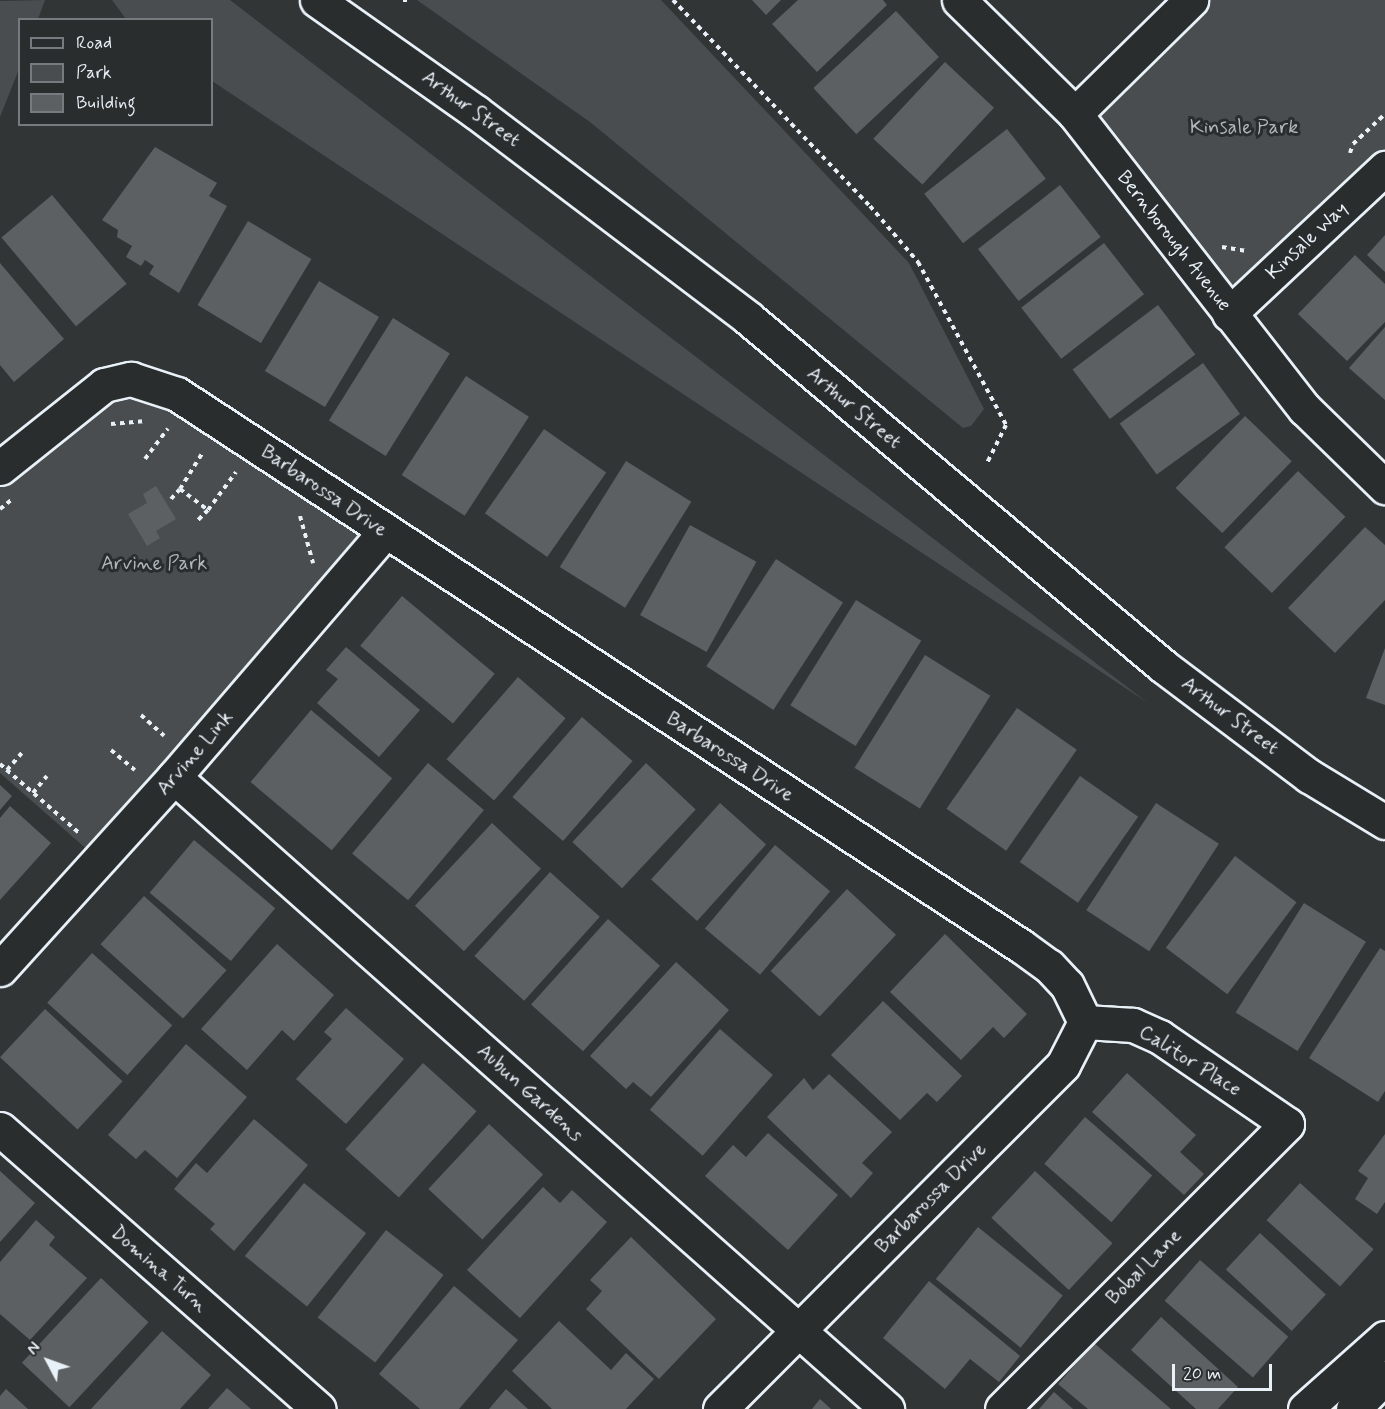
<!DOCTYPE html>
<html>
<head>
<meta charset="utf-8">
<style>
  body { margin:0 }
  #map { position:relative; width:1385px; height:1409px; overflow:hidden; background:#323536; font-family:Mynerve,sans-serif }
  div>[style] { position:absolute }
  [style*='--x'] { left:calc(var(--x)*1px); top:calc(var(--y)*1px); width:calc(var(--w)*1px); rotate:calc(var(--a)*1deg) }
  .green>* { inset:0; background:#494d4f }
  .building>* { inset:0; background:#5c6063; transform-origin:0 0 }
  .path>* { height:4px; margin-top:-2px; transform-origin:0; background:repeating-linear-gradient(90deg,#e8f1f8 0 4.5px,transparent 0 9px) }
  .roads { filter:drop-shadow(2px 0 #e8f1f8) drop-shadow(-2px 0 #e8f1f8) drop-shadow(0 2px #e8f1f8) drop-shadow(0 -2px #e8f1f8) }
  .street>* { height:33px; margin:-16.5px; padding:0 16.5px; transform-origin:16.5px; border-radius:16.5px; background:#2a2d2e }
  .secondary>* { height:33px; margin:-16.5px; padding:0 16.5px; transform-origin:16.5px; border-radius:16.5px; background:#2a2d2e }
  span { translate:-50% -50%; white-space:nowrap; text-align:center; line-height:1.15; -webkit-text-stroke:6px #2a2d2e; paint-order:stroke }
  .street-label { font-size:20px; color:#e8f1f8 }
  .park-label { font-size:20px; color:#b0b8bd }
  .legend { position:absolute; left:18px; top:18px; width:195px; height:108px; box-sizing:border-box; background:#2a2d2e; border:2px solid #767b7f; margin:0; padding:8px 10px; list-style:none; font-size:18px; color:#e8f1f8 }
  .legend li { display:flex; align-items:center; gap:12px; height:30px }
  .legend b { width:30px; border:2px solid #767b7f }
  .north { position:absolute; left:18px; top:1331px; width:60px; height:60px; -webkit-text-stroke:4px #2a2d2e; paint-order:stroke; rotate:311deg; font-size:16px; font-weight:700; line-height:24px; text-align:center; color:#e8f1f8 }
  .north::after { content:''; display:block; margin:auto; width:21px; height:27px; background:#e8f1f8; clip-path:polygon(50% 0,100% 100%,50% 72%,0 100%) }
  .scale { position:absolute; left:1172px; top:1364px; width:100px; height:27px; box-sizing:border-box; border:3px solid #e8f1f8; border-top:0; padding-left:8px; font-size:18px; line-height:21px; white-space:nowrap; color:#e8f1f8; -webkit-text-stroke:4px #2a2d2e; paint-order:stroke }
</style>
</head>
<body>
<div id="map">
  <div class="green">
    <div style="clip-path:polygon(45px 0,38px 19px,20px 20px,19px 69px,0 117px,0 1px)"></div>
    <div style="clip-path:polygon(112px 0,230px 0,1148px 703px,212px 81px,212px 20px,126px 19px)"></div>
    <div style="clip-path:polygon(417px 0,661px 0,909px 263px,984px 409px,971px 426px,963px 428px,590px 122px)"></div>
    <div style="clip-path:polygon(1191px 0,1385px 0,1385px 168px,1229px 314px,1075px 114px)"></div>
    <div style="clip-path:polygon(131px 379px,385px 532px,99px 860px,0 773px,0 467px)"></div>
  </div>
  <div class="building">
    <div style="clip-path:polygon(752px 0,781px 0,766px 15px)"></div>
    <div style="clip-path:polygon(798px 0,883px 0,887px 5px,817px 72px,772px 24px)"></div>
    <div style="left:896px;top:11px;width:63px;height:113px;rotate:47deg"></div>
    <div style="left:945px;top:62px;width:67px;height:105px;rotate:43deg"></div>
    <div style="left:1007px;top:129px;width:63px;height:105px;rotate:52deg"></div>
    <div style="clip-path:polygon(155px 147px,217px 183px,209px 196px,227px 206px,179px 293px,149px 274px,154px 266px,145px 260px,141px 266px,126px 257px,132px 246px,117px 237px,118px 230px,102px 220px)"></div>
    <div style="left:1060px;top:185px;width:66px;height:104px;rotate:52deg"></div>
    <div style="left:52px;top:195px;width:116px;height:66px;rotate:50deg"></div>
    <div style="left:248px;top:221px;width:74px;height:98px;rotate:31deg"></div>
    <div style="clip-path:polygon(1385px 235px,1385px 272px,1367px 255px)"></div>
    <div style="left:1104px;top:243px;width:65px;height:105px;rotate:52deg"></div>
    <div style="clip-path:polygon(1355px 255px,1385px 284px,1385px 322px,1347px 361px,1298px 314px)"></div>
    <div style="clip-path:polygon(0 263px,64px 339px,14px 382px,0 365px)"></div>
    <div style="left:319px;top:281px;width:70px;height:105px;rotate:31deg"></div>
    <div style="left:1158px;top:305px;width:62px;height:107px;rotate:53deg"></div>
    <div style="left:393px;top:318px;width:67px;height:121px;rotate:32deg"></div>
    <div style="clip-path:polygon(1385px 327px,1385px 400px,1349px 368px)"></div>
    <div style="left:1203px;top:363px;width:63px;height:103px;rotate:54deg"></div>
    <div style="left:466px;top:376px;width:75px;height:118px;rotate:33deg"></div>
    <div style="left:1245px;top:416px;width:65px;height:100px;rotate:44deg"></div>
    <div style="left:544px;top:429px;width:76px;height:103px;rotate:35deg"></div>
    <div style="left:626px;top:461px;width:77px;height:125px;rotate:32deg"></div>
    <div style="left:1298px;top:471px;width:66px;height:106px;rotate:44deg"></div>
    <div style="clip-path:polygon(156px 486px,176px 519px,156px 531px,160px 538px,147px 546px,128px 514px,147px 503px,143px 494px)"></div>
    <div style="left:690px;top:525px;width:76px;height:103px;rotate:29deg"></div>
    <div style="clip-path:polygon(1365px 527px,1385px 545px,1385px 600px,1335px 653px,1288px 608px)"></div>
    <div style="left:776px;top:559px;width:80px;height:128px;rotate:33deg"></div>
    <div style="left:402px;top:596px;width:121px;height:65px;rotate:40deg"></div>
    <div style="left:856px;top:600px;width:77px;height:124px;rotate:32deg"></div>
    <div style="clip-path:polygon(346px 647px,420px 710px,379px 757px,317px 703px,338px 679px,326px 670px)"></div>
    <div style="clip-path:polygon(1385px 648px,1385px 705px,1366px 698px)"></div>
    <div style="left:925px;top:655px;width:77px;height:133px;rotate:32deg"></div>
    <div style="left:518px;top:677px;width:63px;height:109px;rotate:41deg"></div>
    <div style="left:1017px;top:708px;width:73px;height:123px;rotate:35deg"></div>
    <div style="left:311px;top:710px;width:106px;height:94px;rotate:40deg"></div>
    <div style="left:582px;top:717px;width:67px;height:106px;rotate:41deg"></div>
    <div style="left:428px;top:763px;width:73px;height:118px;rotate:40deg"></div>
    <div style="left:646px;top:763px;width:68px;height:108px;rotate:43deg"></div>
    <div style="left:1080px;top:776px;width:71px;height:105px;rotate:35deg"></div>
    <div style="clip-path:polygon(0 785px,12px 796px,0 810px)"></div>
    <div style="left:720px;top:803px;width:62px;height:103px;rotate:42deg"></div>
    <div style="left:1156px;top:803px;width:75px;height:128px;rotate:33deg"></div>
    <div style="clip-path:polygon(10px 806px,51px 843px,0 900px,0 818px)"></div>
    <div style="left:492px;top:823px;width:67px;height:113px;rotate:43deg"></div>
    <div style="left:194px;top:840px;width:106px;height:69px;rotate:40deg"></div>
    <div style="left:775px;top:845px;width:72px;height:109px;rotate:40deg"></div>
    <div style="left:1235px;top:856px;width:77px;height:115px;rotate:37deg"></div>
    <div style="left:550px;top:872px;width:67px;height:113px;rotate:42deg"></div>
    <div style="left:847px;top:889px;width:67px;height:112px;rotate:43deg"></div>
    <div style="left:144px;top:896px;width:111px;height:65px;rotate:42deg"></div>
    <div style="left:1304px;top:903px;width:73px;height:129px;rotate:32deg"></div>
    <div style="left:608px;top:919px;width:70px;height:115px;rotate:42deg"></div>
    <div style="clip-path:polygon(945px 934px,1027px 1014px,1004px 1038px,993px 1027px,961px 1060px,890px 992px)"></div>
    <div style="clip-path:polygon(277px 944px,334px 995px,294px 1041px,282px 1030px,247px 1070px,201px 1029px)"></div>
    <div style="clip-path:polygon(1380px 948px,1385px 951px,1385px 1091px,1378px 1102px,1309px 1058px)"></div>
    <div style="left:92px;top:953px;width:108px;height:67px;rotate:42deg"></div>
    <div style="clip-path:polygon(676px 962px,729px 1010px,651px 1097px,633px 1082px,626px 1089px,590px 1056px)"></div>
    <div style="clip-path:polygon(883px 1001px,962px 1076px,937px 1102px,927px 1093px,900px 1120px,831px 1055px)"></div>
    <div style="clip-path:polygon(346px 1008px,404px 1059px,346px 1124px,296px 1079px,332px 1039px,324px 1032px)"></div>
    <div style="left:45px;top:1009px;width:106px;height:66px;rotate:43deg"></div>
    <div style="left:720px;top:1029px;width:70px;height:107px;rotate:41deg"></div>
    <div style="clip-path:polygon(186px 1044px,247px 1097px,177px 1178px,145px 1150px,136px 1159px,108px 1135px)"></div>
    <div style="left:423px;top:1063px;width:72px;height:116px;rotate:42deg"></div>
    <div style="clip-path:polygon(1127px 1073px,1196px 1135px,1180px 1152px,1204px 1174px,1184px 1195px,1092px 1112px)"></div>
    <div style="clip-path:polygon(829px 1074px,892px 1132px,862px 1163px,873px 1173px,851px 1198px,767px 1117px,804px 1078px,813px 1090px)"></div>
    <div style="left:1085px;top:1117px;width:89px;height:62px;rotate:41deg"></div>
    <div style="clip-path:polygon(254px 1119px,308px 1165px,234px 1251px,210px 1229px,215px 1224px,174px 1189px,196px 1163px,207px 1173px)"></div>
    <div style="left:489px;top:1124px;width:74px;height:89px;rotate:43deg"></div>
    <div style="clip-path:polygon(768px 1133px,838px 1195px,788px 1250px,705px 1176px,733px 1145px,746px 1157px)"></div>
    <div style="clip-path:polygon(1385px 1134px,1385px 1202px,1377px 1214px,1355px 1199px,1368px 1178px,1358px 1171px)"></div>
    <div style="clip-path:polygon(0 1171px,35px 1203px,0 1242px)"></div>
    <div style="left:1035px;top:1171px;width:106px;height:64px;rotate:43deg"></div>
    <div style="left:304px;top:1183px;width:80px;height:94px;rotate:39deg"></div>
    <div style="left:1300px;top:1183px;width:99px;height:50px;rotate:42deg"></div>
    <div style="clip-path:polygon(543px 1187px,560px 1203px,572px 1190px,607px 1222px,520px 1318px,467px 1270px)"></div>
    <div style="clip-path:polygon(36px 1220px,55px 1237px,49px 1245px,87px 1278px,30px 1340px,0 1314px,0 1262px)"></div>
    <div style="left:978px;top:1227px;width:109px;height:67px;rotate:39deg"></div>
    <div style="left:386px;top:1230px;width:73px;height:111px;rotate:38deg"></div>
    <div style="left:1260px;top:1233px;width:90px;height:50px;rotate:43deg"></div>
    <div style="clip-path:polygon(631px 1237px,716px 1319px,659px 1379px,586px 1309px,602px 1291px,590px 1280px)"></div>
    <div style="left:1200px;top:1260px;width:117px;height:54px;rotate:41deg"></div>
    <div style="left:101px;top:1278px;width:65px;height:116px;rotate:43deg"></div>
    <div style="clip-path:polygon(929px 1281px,1020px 1356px,999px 1382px,970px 1359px,945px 1389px,883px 1338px)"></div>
    <div style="clip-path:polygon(454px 1286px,518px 1340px,459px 1409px,420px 1409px,379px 1374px)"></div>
    <div style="clip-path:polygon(1161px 1317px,1238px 1387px,1218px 1409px,1196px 1409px,1131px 1350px)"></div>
    <div style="clip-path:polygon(559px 1321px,611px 1370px,626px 1353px,654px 1379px,626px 1409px,552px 1409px,512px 1371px)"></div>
    <div style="clip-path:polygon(162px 1331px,211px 1375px,180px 1409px,91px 1409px)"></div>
    <div style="clip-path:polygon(1094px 1343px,1171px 1409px,1088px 1409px,1058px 1384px)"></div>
    <div style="clip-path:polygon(227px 1388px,251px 1409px,208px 1409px)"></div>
    <div style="clip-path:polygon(6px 1389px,28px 1409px,0 1409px,0 1396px)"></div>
    <div style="clip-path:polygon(506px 1389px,528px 1409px,489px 1409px)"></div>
    <div style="clip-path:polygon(1054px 1392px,1073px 1409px,1039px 1409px)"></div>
    <div style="clip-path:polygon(820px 1399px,831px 1409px,812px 1409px)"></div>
  </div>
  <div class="path">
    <div style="--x:403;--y:0;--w:4;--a:0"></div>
    <div style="--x:673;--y:0;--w:285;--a:46.3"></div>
    <div style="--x:870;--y:206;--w:74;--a:49.4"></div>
    <div style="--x:918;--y:262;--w:185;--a:61.6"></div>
    <div style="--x:1006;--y:425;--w:42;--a:116.6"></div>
    <div style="--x:1350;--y:153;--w:9;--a:-72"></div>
    <div style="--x:1353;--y:144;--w:44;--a:-43.2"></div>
    <div style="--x:1222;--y:247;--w:25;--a:9"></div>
    <div style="--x:111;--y:424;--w:35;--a:-5"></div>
    <div style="--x:145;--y:459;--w:38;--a:-53"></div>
    <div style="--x:180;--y:489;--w:44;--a:-58.1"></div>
    <div style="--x:171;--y:499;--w:13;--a:-48"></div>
    <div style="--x:180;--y:489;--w:35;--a:37"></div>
    <div style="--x:208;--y:510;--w:16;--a:135"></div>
    <div style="--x:0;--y:509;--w:14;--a:-39"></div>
    <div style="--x:208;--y:510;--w:47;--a:-53.6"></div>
    <div style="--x:300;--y:516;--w:49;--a:74.5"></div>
    <div style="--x:141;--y:715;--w:31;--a:42"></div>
    <div style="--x:111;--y:750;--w:31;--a:40"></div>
    <div style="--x:0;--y:764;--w:105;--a:41.1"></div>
    <div style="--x:7;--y:770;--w:23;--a:-49"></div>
    <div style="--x:33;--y:793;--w:22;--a:-51"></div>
  </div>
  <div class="roads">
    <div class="street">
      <div style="--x:959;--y:0;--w:163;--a:44.5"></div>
      <div style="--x:1075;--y:114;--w:374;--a:52.1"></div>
      <div style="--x:1305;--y:409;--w:112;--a:44.3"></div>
      <div style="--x:1075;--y:114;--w:163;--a:-44.5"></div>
      <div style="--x:1229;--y:314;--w:214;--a:-43.1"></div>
      <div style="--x:0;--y:468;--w:133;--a:-38.6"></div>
      <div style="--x:104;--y:385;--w:28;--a:-13"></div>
      <div style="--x:131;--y:379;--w:48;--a:18.1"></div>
      <div style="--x:177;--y:394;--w:1008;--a:33.19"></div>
      <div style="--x:1021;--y:946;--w:34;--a:36"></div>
      <div style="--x:1049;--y:966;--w:26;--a:47"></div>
      <div style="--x:1067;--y:985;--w:41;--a:64.1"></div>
      <div style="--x:1085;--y:1022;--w:48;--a:117.1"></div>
      <div style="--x:1063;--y:1065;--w:486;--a:134.9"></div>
      <div style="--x:174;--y:777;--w:953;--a:41.55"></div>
      <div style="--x:0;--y:969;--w:259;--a:-47.8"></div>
      <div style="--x:174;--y:777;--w:323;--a:-49.3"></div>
      <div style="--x:0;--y:1129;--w:424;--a:41.3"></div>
      <div style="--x:1002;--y:1409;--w:403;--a:-45"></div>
      <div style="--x:1287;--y:1124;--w:154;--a:-145.6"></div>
      <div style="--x:1160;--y:1037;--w:30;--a:-156"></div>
      <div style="--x:1133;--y:1025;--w:48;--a:-176.4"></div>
    </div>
    <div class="secondary">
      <div style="--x:317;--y:0;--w:194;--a:35.2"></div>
      <div style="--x:476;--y:112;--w:341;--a:37.1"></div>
      <div style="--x:748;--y:318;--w:542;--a:39.98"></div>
      <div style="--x:1163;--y:666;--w:183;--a:37"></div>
      <div style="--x:1309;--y:776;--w:89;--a:31.2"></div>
      <div style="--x:1305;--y:1409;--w:107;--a:-41.6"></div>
      <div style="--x:1353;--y:1409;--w:45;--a:-45"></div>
    </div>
  </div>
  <div class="street-label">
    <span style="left:471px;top:109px;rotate:36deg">Arthur Street</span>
    <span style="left:1174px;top:241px;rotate:52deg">Bernborough Avenue</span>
    <span style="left:1307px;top:241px;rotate:-43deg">Kinsale Way</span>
    <span style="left:854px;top:408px;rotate:40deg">Arthur Street</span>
    <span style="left:324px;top:491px;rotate:34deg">Barbarossa Drive</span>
    <span style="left:1230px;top:716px;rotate:37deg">Arthur Street</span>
    <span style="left:195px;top:753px;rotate:-49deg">Arvine Link</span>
    <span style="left:730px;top:757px;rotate:33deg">Barbarossa Drive</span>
    <span style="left:1190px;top:1061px;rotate:32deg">Calitor Place</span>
    <span style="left:530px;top:1093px;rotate:42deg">Aubun Gardens</span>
    <span style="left:931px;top:1198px;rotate:-45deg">Barbarossa Drive</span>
    <span style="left:1144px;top:1267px;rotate:-45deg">Bobal Lane</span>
    <span style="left:159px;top:1269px;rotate:41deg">Domina Turn</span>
  </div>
  <div class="park-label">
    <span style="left:1244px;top:127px">Kinsale Park</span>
    <span style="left:154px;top:563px">Arvine Park</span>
  </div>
  <ul class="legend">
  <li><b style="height:8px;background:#2a2d2e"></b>Road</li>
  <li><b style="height:16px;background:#494d4f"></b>Park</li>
  <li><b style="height:16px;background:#5c6063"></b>Building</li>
  </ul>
  <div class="north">N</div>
  <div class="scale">20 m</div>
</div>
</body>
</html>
